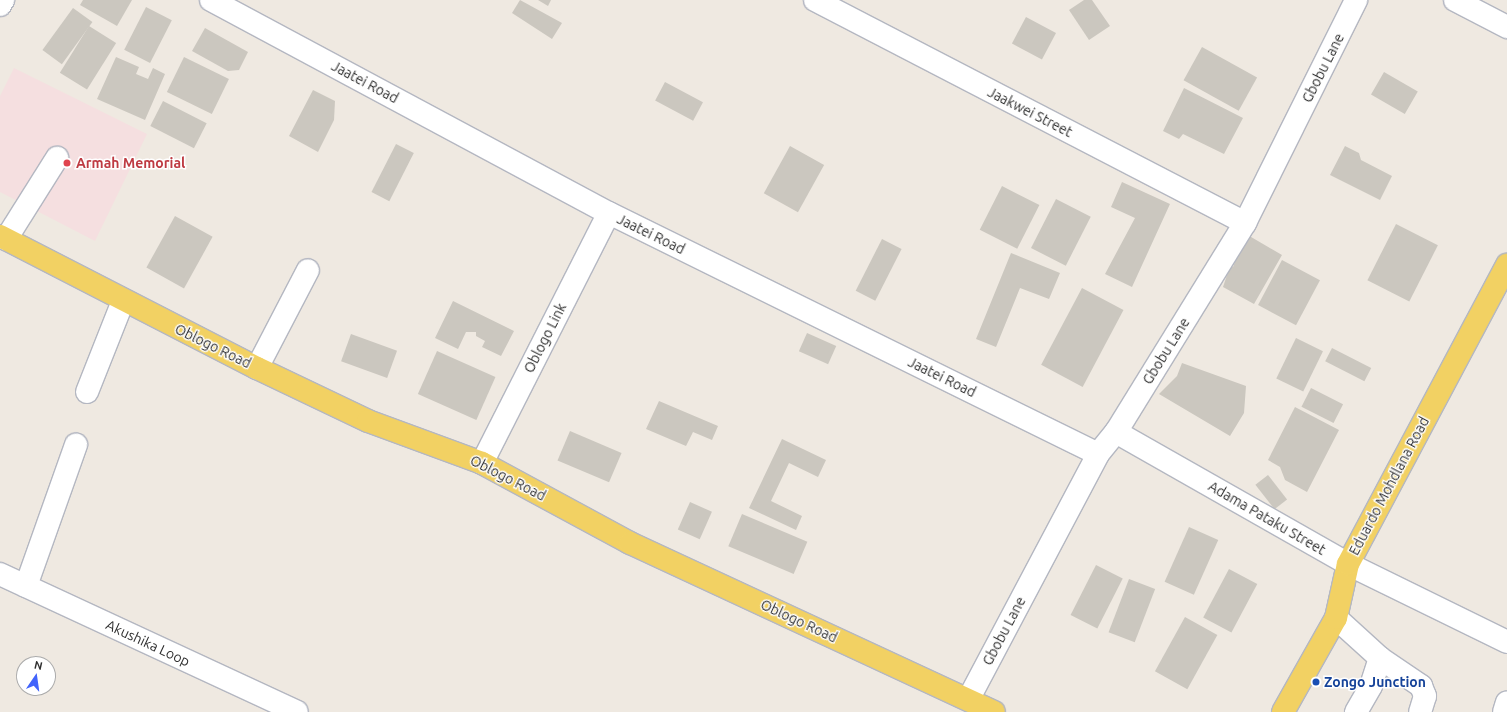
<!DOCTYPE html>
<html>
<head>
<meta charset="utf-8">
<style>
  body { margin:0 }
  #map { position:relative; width:1507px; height:712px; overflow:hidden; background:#efe9e1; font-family:Ubuntu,sans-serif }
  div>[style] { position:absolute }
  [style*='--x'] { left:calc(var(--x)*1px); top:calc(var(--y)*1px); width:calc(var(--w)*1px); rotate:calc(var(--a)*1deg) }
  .medical>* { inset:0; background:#f5dfe0 }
  .building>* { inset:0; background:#cbc7bf; transform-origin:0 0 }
  .roads { filter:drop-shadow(1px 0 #b4b7c1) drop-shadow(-1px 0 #b4b7c1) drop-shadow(0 1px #b4b7c1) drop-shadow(0 -1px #b4b7c1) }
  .minor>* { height:22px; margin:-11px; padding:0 11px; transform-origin:11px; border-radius:11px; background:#fff }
  .major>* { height:22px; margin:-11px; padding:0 11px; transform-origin:11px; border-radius:11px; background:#f2d163 }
  .dots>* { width:11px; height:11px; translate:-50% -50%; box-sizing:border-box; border:2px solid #fff; border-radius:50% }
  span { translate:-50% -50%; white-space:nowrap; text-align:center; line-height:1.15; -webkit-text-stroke:3px #fff; paint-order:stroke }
  .street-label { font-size:14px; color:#2e2e2e }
  .health-label { font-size:14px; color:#be3a42; font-weight:700 }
  .left { translate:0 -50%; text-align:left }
  .transit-label { font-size:14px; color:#164399; font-weight:700 }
  .north { position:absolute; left:16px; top:656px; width:40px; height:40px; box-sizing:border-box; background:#fff; border:1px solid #ababab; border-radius:50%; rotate:13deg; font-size:11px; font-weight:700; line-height:16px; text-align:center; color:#2e2e2e }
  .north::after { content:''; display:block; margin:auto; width:14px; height:18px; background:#4264fb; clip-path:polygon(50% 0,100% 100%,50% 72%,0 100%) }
</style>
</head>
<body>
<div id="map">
  <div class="medical">
    <div style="clip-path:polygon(14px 68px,147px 134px,95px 241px,0 192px,0 96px)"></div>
  </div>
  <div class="building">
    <div style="clip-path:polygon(83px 0,132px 0,117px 26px,80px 5px)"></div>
    <div style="clip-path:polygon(520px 0,562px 23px,552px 39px,512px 13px)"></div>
    <div style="clip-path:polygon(538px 0,551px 0,548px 6px)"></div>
    <div style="clip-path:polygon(1084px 0,1092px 0,1110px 26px,1089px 40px,1069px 10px)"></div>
    <div style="left:146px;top:7px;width:29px;height:48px;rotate:27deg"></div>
    <div style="left:73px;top:8px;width:24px;height:52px;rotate:36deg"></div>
    <div style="left:1026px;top:17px;width:34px;height:30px;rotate:28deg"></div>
    <div style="left:89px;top:26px;width:32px;height:55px;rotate:32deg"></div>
    <div style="clip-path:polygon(205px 28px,248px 52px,239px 70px,228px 71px,192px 51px)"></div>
    <div style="left:1202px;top:47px;width:63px;height:38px;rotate:29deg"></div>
    <div style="clip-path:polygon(116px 57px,139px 67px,136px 74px,148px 79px,153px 68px,165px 74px,145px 120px,97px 99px)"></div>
    <div style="left:184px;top:57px;width:50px;height:39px;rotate:26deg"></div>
    <div style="left:1384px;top:72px;width:39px;height:26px;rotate:30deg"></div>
    <div style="left:665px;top:82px;width:43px;height:21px;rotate:28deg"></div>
    <div style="clip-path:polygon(1184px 88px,1243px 118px,1224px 154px,1183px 134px,1179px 139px,1163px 131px)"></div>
    <div style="clip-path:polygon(313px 90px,335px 101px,334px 120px,318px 152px,289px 136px)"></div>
    <div style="left:163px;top:101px;width:49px;height:28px;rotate:27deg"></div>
    <div style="left:396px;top:144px;width:20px;height:54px;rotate:27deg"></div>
    <div style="left:790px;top:146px;width:39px;height:54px;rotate:29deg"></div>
    <div style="clip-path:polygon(1345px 146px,1359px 153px,1361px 160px,1392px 176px,1380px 200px,1330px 175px)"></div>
    <div style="clip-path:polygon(1122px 182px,1170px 204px,1132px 287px,1105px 274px,1135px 218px,1111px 207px)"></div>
    <div style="left:1002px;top:186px;width:42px;height:49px;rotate:27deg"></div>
    <div style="left:1056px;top:199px;width:39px;height:55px;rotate:27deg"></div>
    <div style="left:175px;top:216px;width:43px;height:59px;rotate:29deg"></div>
    <div style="left:1396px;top:224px;width:47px;height:63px;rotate:27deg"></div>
    <div style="clip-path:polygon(1246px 234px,1282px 255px,1254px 304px,1223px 287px,1230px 266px,1233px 267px)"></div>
    <div style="left:882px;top:239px;width:22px;height:58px;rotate:27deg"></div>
    <div style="clip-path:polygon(1011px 253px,1060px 273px,1049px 299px,1020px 288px,996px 347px,976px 339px)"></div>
    <div style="left:1282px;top:260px;width:43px;height:51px;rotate:28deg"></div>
    <div style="left:1082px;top:288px;width:47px;height:87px;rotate:28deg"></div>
    <div style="clip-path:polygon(453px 301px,514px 331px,501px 356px,482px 347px,485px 341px,476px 336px,476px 332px,466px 332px,458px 349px,435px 338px)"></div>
    <div style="left:807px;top:333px;width:32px;height:20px;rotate:24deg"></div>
    <div style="left:351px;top:334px;width:49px;height:29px;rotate:20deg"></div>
    <div style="left:1296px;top:338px;width:30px;height:45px;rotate:26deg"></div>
    <div style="left:1332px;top:348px;width:44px;height:15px;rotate:27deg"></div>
    <div style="left:437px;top:351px;width:64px;height:47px;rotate:24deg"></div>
    <div style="clip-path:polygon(1182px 363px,1246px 386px,1244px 413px,1230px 436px,1159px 394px,1177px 376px)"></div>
    <div style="left:1311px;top:388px;width:36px;height:21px;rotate:27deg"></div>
    <div style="clip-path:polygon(659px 401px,718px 426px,712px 440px,693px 432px,686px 446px,646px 429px)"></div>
    <div style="clip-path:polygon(1295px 407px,1339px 430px,1307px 492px,1285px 480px,1280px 467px,1268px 460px)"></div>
    <div style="left:570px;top:431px;width:56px;height:32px;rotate:23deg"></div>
    <div style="clip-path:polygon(782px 439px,826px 460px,818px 477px,789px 463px,771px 501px,802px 516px,796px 530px,749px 508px)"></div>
    <div style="left:1268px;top:475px;width:31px;height:16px;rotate:52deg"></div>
    <div style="left:690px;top:502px;width:24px;height:30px;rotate:24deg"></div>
    <div style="left:742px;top:514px;width:71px;height:35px;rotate:23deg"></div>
    <div style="left:1189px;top:527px;width:32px;height:60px;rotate:24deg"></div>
    <div style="left:1096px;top:565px;width:30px;height:56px;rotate:27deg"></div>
    <div style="left:1229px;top:569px;width:32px;height:55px;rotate:28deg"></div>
    <div style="left:1129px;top:579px;width:28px;height:57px;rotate:21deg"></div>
    <div style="left:1185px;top:617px;width:37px;height:62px;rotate:29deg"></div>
  </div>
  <div class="roads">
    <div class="minor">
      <div style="--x:211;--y:0;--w:451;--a:28.2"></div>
      <div style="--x:609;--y:213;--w:545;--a:26.24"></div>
      <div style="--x:815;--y:0;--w:484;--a:27.4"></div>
      <div style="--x:1455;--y:0;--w:59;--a:27.4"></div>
      <div style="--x:0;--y:5;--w:6;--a:-59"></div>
      <div style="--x:6;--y:239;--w:96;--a:-57.8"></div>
      <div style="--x:257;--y:368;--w:110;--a:-62.5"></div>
      <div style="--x:87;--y:392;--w:98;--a:-68.4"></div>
      <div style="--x:1116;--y:432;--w:267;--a:29.6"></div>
      <div style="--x:1348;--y:564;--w:177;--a:26.1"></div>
      <div style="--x:482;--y:463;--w:280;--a:-63.1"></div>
      <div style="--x:0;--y:574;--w:327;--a:24.9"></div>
      <div style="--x:26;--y:586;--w:150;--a:-70.5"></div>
      <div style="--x:1336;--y:618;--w:59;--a:42.3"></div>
      <div style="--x:1380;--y:658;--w:29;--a:108"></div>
      <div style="--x:1371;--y:686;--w:30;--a:120"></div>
      <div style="--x:1380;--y:658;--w:50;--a:34.3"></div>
      <div style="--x:1421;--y:686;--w:11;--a:68"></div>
      <div style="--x:1425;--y:696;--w:17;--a:107"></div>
      <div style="--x:969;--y:698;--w:276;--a:-62.1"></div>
      <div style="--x:1098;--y:454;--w:28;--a:-51"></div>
      <div style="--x:1116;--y:432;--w:246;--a:-58.3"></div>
      <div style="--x:1245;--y:223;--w:249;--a:-63.5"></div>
      <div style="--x:1504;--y:712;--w:10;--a:-73"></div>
    </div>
    <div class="major">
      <div style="--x:0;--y:236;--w:289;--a:27.2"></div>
      <div style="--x:257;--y:368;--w:123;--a:25.5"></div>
      <div style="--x:368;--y:421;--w:121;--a:20.2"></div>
      <div style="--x:482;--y:463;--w:168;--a:28.4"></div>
      <div style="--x:630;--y:543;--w:401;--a:24.9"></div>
      <div style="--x:1283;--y:712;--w:108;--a:-60.6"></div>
      <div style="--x:1336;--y:618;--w:55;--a:-77.5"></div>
      <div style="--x:1348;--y:564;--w:339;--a:-62"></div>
    </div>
  </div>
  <div class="dots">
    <div style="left:67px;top:163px;background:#e0444e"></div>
    <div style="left:1316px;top:682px;background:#1a4fb4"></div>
  </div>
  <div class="street-label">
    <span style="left:1323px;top:68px;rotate:-63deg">Gbobu Lane</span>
    <span style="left:365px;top:82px;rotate:28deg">Jaatei Road</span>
    <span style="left:1030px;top:112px;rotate:27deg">Jaakwei Street</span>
    <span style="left:651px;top:234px;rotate:26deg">Jaatei Road</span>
    <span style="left:545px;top:338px;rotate:-63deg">Oblogo Link</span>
    <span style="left:213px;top:346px;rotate:26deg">Oblogo Road</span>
    <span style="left:1166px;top:351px;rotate:-58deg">Gbobu Lane</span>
    <span style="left:942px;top:377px;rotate:26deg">Jaatei Road</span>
    <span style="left:508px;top:478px;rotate:27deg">Oblogo Road</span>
    <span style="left:1389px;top:486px;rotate:-62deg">Eduardo Mohdlana Road</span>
    <span style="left:1267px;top:518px;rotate:30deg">Adama Pataku Street</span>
    <span style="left:799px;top:621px;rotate:25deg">Oblogo Road</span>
    <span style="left:1004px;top:631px;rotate:-62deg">Gbobu Lane</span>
    <span style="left:148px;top:643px;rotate:25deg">Akushika Loop</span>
  </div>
  <div class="health-label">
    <span class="left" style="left:76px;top:163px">Armah Memorial</span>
  </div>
  <div class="transit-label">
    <span class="left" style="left:1324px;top:682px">Zongo Junction</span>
  </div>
  <div class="north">N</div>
</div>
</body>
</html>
